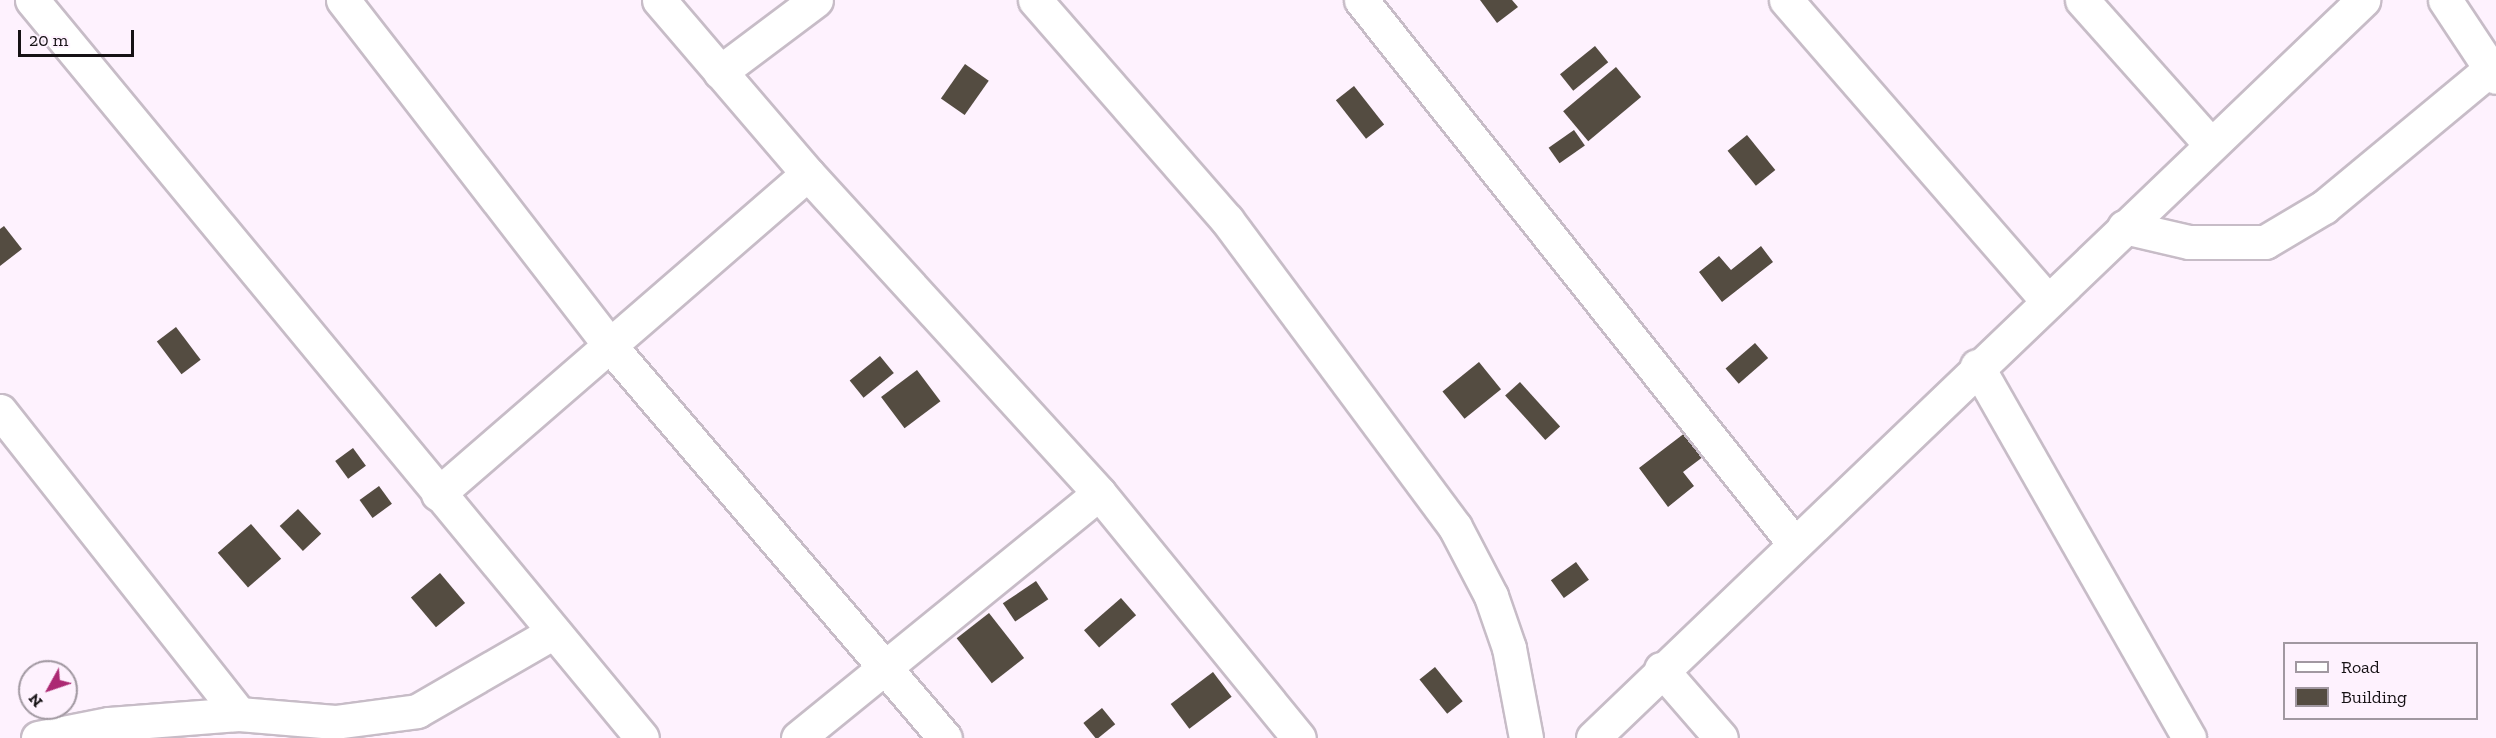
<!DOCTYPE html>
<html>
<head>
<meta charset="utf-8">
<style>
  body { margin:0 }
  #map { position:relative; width:2496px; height:738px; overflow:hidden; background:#fef2fe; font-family:"Zilla Slab",serif }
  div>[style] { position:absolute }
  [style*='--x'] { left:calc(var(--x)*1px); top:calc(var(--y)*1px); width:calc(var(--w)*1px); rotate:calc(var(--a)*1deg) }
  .building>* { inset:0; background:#544c41; transform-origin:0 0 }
  .roads { filter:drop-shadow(2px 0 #c7bcc7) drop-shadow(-2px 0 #c7bcc7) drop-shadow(0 2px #c7bcc7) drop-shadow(0 -2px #c7bcc7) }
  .minor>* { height:33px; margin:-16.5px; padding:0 16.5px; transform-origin:16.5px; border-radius:16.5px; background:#fff }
  .secondary>* { height:33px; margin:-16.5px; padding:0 16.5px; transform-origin:16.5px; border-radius:16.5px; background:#fff }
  span { translate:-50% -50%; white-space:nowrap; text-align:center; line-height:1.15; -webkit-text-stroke:6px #fef2fe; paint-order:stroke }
  .legend { position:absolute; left:2283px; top:642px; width:195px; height:78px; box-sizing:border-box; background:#fef2fe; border:2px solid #a198a1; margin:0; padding:8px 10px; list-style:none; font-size:18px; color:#161215 }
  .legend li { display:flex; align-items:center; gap:12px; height:30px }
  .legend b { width:30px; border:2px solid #a198a1 }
  .north { position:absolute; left:18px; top:660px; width:60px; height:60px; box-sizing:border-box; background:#fef2fe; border:2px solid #a198a1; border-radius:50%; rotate:230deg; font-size:16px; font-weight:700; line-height:24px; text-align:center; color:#161215 }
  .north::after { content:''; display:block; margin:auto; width:21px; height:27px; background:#ac2973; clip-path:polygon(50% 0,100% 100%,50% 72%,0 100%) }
  .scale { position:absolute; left:18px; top:30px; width:116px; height:27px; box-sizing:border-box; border:3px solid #161215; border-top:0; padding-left:8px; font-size:18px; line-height:21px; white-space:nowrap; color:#161215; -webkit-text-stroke:4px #fef2fe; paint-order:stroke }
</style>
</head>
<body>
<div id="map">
  <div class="building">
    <div style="clip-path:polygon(1480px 0,1512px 0,1518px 7px,1497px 23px)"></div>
    <div style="left:1595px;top:46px;width:21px;height:45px;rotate:51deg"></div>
    <div style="left:965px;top:64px;width:29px;height:42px;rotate:35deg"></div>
    <div style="left:1616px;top:67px;width:39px;height:69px;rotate:50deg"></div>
    <div style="left:1354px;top:86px;width:49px;height:23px;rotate:52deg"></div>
    <div style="left:1574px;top:130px;width:19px;height:31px;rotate:55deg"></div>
    <div style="left:1747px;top:135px;width:45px;height:25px;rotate:51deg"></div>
    <div style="clip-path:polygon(4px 226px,22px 249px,0 266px,0 229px)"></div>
    <div style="clip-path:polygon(1761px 246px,1773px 262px,1722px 302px,1699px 272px,1719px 256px,1731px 270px)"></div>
    <div style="left:176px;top:327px;width:41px;height:24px;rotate:53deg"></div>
    <div style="left:1755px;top:343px;width:20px;height:39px;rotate:49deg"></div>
    <div style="left:880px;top:356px;width:22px;height:39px;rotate:51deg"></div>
    <div style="left:1479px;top:362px;width:35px;height:47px;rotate:51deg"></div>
    <div style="left:917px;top:370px;width:39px;height:45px;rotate:53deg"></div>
    <div style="left:1520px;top:382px;width:60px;height:20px;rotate:48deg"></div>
    <div style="clip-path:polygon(1694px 426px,1712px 450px,1683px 472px,1694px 486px,1668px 507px,1639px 468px)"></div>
    <div style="left:353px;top:448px;width:22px;height:22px;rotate:54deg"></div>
    <div style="left:379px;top:486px;width:22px;height:24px;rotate:54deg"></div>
    <div style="left:298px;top:509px;width:34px;height:25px;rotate:47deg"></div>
    <div style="left:251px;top:524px;width:46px;height:44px;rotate:49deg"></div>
    <div style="left:1576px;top:562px;width:22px;height:31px;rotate:54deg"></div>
    <div style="left:440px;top:573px;width:39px;height:38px;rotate:50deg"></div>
    <div style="left:1036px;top:581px;width:22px;height:40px;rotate:56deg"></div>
    <div style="left:1121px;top:598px;width:23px;height:49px;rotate:49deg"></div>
    <div style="left:989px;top:613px;width:57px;height:41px;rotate:52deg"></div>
    <div style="left:1435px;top:667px;width:44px;height:20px;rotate:51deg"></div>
    <div style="left:1213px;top:672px;width:31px;height:53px;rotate:53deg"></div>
    <div style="left:1102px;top:708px;width:21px;height:24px;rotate:51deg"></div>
  </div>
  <div class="roads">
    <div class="minor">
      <div style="--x:32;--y:0;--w:957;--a:50.42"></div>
      <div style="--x:343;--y:0;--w:438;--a:52.3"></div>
      <div style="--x:611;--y:347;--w:514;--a:49.5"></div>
      <div style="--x:659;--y:0;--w:229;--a:49.4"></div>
      <div style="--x:808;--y:174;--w:432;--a:47.6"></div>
      <div style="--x:1099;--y:493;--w:316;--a:50.8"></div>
      <div style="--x:1035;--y:0;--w:292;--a:48.9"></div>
      <div style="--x:1227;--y:220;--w:382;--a:53.4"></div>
      <div style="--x:1455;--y:527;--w:78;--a:62.4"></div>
      <div style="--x:1491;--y:596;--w:55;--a:70.9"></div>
      <div style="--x:1509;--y:648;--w:92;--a:79.3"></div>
      <div style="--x:1361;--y:0;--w:693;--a:51.44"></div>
      <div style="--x:1786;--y:0;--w:398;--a:49"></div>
      <div style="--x:2082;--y:0;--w:194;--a:48.3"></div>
      <div style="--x:2445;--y:0;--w:92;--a:56.5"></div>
      <div style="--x:720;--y:72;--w:120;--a:-36.9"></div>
      <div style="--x:2124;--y:227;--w:67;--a:13"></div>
      <div style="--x:2189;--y:242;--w:76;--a:0"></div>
      <div style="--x:2265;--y:242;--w:69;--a:-30.7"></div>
      <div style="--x:2324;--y:207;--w:224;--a:-39.7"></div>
      <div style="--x:1977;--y:366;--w:428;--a:60.3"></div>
      <div style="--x:0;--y:411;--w:386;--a:51.7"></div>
      <div style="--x:438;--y:494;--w:489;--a:-40.9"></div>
      <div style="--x:1661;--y:669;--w:91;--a:49"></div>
      <div style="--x:38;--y:738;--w:72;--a:-11.2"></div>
      <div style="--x:109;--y:724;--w:130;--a:-4.4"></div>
      <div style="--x:239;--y:714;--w:96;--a:4.8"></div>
      <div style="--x:335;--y:722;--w:83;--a:-7.6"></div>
      <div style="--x:417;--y:711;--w:158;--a:-30"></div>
      <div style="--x:798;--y:738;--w:388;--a:-39.1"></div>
    </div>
    <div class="secondary">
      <div style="--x:1593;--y:738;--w:1067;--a:-43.78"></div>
    </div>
  </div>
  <ul class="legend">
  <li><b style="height:8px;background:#fff"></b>Road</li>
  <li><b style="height:16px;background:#544c41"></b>Building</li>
  </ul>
  <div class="north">N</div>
  <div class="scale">20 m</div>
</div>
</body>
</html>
